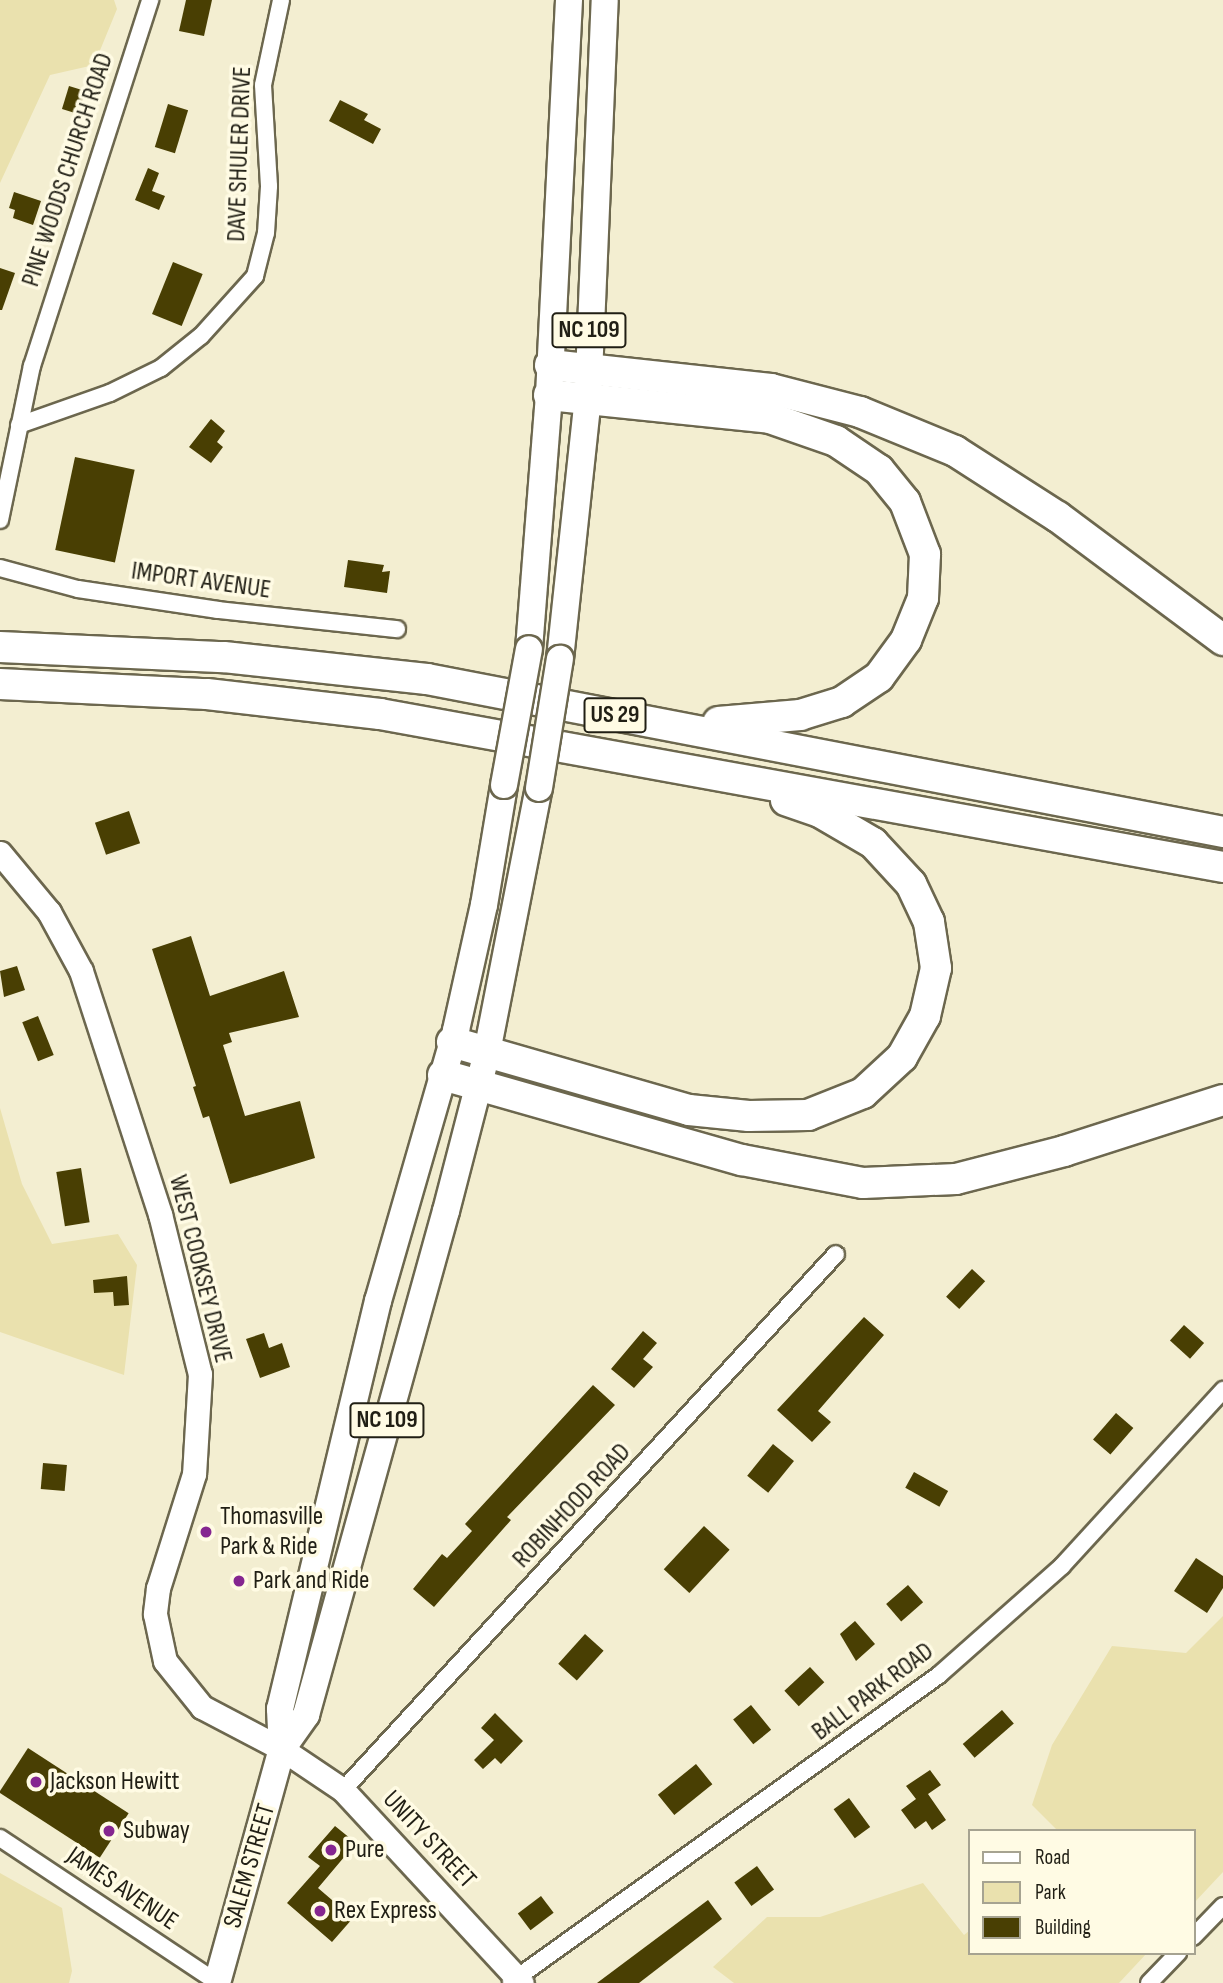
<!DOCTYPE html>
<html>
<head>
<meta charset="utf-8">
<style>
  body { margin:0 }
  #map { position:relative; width:1223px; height:1983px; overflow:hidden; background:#f3eed1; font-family:"Sofia Sans Condensed",sans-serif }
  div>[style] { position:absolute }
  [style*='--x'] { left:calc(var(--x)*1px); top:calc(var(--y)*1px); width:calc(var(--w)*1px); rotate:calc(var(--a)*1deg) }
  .green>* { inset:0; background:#eae1ae }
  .building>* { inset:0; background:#493f03; transform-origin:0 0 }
  .roads { filter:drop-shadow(2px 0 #6c674e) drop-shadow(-2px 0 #6c674e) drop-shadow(0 2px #6c674e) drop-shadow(0 -2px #6c674e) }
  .street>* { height:16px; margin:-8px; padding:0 8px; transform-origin:8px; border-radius:8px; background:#fff }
  .secondary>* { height:23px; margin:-11.5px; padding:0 11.5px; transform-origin:11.5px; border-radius:11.5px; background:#fff }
  .primary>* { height:26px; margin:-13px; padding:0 13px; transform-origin:13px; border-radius:13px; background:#fff }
  .highway>* { height:30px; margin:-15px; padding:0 15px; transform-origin:15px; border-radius:15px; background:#fff }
  .bridges { filter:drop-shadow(2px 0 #6c674e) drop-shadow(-2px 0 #6c674e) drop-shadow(0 2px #6c674e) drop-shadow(0 -2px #6c674e) }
  .primary-bridge>* { height:26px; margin:-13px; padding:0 13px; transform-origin:13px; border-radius:13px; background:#fff }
  .dots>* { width:19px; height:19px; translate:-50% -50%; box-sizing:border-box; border:4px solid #fffbe4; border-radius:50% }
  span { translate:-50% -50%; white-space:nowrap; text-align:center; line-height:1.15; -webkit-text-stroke:7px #fffbe4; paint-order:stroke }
  .shield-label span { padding:2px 5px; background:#fffbe4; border:2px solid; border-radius:5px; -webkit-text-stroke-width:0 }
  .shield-label { font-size:24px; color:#211f15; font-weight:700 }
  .street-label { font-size:26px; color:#211f15 }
  .poi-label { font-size:26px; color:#211f15 }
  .left { translate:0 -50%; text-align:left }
  .legend { position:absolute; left:968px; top:1829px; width:228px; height:126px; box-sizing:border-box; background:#fffbe4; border:2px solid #a6a391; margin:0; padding:9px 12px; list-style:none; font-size:21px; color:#211f15 }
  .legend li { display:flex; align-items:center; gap:14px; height:35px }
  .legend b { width:35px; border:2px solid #a6a391 }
</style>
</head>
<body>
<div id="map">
  <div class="green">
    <div style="clip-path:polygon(0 0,114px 0,117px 9px,94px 65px,50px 75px,0 183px)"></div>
    <div style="clip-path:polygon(0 1108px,22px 1184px,52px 1244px,118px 1234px,137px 1265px,124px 1375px,0 1332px)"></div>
    <div style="clip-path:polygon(1223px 1616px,1223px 1872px,1193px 1904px,1193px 1831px,1058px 1831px,1032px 1805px,1052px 1745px,1112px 1646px,1186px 1653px)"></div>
    <div style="clip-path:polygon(0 1873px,62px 1908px,72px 1971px,69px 1983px,0 1983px)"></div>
    <div style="clip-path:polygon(923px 1883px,964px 1935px,969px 1931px,969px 1953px,1147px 1953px,1119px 1983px,734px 1983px,713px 1967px,767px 1917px,820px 1917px)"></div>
  </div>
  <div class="building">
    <div style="clip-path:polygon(186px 0,212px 0,204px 36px,179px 31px)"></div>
    <div style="left:69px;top:86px;width:17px;height:24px;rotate:17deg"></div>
    <div style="clip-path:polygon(340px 100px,368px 114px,364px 120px,381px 129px,373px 144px,329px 121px)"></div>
    <div style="left:168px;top:104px;width:21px;height:45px;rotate:17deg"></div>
    <div style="clip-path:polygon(148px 168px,159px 173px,152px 191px,165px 196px,159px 210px,135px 200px)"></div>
    <div style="clip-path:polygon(14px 192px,41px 201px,33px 225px,13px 218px,15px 210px,9px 208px)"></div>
    <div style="left:173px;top:262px;width:32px;height:56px;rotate:22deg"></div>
    <div style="clip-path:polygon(0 268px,15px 273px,2px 310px,0 310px)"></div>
    <div style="clip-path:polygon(211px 419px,225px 431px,217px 442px,223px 447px,211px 463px,189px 447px)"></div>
    <div style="left:75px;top:457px;width:61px;height:95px;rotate:12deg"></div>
    <div style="clip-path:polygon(348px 560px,384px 565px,382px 572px,390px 571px,387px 593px,344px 587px)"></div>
    <div style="left:129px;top:811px;width:34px;height:36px;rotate:71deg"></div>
    <div style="clip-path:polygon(191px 936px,210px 996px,284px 971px,299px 1017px,229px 1033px,232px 1042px,223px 1045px,245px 1116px,300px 1101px,315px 1158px,230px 1184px,209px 1116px,203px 1118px,193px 1087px,196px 1086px,152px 949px)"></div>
    <div style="clip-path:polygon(17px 966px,25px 990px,4px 997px,0 971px)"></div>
    <div style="left:38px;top:1016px;width:42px;height:17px;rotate:68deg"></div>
    <div style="left:81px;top:1168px;width:55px;height:25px;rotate:81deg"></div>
    <div style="left:972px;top:1269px;width:18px;height:38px;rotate:43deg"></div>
    <div style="clip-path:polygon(127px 1276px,129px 1305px,114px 1306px,113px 1292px,94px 1293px,93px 1280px)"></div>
    <div style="clip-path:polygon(864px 1317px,884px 1335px,818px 1411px,831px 1422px,812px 1442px,777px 1410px)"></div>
    <div style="left:1184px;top:1325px;width:27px;height:21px;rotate:42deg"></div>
    <div style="clip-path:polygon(643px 1331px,657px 1343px,643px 1359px,653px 1367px,634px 1388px,611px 1369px)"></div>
    <div style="clip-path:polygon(264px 1333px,269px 1348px,282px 1343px,290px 1367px,260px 1378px,246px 1339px)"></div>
    <div style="clip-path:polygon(593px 1385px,615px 1405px,507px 1517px,511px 1520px,434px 1607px,413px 1589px,442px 1554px,447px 1558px,472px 1531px,465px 1524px)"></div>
    <div style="left:1116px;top:1413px;width:23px;height:35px;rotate:41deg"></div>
    <div style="left:773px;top:1444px;width:27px;height:41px;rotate:39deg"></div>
    <div style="left:43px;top:1463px;width:24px;height:26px;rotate:5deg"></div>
    <div style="left:914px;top:1472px;width:39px;height:18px;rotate:29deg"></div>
    <div style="left:704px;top:1526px;width:35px;height:59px;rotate:43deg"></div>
    <div style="clip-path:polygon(1196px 1558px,1223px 1576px,1223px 1588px,1207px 1613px,1174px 1591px)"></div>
    <div style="left:908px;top:1585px;width:23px;height:29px;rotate:49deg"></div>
    <div style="clip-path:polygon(855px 1621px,875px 1644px,856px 1661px,840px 1634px)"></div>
    <div style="left:585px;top:1634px;width:25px;height:40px;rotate:42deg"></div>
    <div style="left:810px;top:1667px;width:21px;height:35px;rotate:47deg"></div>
    <div style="left:751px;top:1705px;width:32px;height:23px;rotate:51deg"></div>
    <div style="left:1002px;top:1710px;width:18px;height:52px;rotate:49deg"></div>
    <div style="clip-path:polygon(495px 1713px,523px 1741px,501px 1764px,495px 1758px,483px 1769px,474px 1760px,494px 1740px,481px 1728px)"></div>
    <div style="left:28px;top:1748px;width:120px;height:53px;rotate:33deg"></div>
    <div style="left:696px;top:1764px;width:26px;height:49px;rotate:51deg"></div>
    <div style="clip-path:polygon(930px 1770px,941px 1785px,928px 1794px,946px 1820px,932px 1830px,926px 1821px,915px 1829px,901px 1810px,916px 1799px,906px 1786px)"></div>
    <div style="left:849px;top:1798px;width:36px;height:19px;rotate:54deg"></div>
    <div style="clip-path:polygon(335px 1826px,356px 1843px,318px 1888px,353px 1918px,332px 1942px,287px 1903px,320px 1866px,308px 1857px)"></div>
    <div style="left:757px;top:1866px;width:29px;height:28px;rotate:54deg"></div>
    <div style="left:541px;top:1896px;width:21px;height:29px;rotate:53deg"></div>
    <div style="clip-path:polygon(708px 1900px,722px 1919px,639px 1983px,597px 1983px)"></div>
  </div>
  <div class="roads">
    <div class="street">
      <div style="--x:19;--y:425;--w:96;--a:-19.4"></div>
      <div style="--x:110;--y:393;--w:57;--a:-26.1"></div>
      <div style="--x:161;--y:368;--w:51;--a:-38.7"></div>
      <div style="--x:201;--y:336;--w:81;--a:-48"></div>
      <div style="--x:255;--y:276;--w:44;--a:-75.7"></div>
      <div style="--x:266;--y:233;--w:47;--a:-86.3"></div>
      <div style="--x:269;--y:186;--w:101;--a:-93.4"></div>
      <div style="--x:263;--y:85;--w:87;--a:-78"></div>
      <div style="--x:0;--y:520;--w:157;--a:-78.3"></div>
      <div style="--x:32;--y:366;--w:385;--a:-72.1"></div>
      <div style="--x:0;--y:568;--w:81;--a:15.1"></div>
      <div style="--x:78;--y:589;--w:142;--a:8.5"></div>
      <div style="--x:218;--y:610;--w:180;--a:6.1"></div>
      <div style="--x:343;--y:1790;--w:728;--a:-47.39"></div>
      <div style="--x:0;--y:1838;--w:260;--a:33.6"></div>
      <div style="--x:1193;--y:1937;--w:43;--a:-45.9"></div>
      <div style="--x:511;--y:1982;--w:527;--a:-35.65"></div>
      <div style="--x:939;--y:1675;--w:164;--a:-41.5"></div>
      <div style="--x:1062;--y:1566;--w:239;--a:-47.5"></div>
      <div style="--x:1149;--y:1983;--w:42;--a:-46"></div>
    </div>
    <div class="secondary">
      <div style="--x:0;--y:853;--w:77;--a:50.3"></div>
      <div style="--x:49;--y:912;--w:67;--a:61.5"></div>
      <div style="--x:81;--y:971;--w:256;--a:72"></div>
      <div style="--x:160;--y:1214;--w:165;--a:76"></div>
      <div style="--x:200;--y:1374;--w:100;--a:93.4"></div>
      <div style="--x:194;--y:1474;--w:120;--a:107.5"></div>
      <div style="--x:158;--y:1588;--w:26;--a:97"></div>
      <div style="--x:155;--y:1614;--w:48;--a:78"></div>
      <div style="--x:165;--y:1661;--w:59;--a:51.2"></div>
      <div style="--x:202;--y:1707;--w:90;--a:27.7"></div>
      <div style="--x:282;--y:1749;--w:73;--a:33.9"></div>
      <div style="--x:343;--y:1790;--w:263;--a:47.2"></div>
    </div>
    <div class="primary">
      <div style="--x:529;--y:649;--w:255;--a:-85.5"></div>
      <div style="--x:549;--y:395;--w:396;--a:-87.1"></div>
      <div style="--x:560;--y:659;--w:262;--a:-83.9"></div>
      <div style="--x:588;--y:399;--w:399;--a:-87.6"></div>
      <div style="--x:282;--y:1749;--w:40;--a:-92.9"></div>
      <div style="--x:280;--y:1709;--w:420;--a:-76.5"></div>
      <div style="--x:378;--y:1301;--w:282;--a:-73.9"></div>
      <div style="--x:456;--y:1030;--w:128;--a:-77.4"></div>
      <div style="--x:484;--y:905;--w:122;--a:-80.5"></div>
      <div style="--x:217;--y:1983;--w:243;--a:-74.5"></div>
      <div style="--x:282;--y:1749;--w:42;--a:-54.8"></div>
      <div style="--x:306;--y:1715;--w:523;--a:-74.48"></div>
      <div style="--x:446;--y:1211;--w:164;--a:-75.5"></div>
      <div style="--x:487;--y:1052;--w:269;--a:-78.9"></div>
    </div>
    <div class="highway">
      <div style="--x:550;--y:365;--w:222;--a:6.2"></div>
      <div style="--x:771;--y:389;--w:92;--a:14.5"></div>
      <div style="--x:860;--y:412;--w:103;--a:22.3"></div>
      <div style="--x:955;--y:451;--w:122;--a:32.7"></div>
      <div style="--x:1058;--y:517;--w:206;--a:36.7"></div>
      <div style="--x:549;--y:395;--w:222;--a:5.9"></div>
      <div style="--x:770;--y:418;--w:70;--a:19.2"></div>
      <div style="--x:836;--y:441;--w:52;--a:34"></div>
      <div style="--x:879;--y:470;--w:41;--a:50.9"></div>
      <div style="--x:905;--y:502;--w:56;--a:69"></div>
      <div style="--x:925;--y:554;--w:44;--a:92.6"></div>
      <div style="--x:923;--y:598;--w:45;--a:112"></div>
      <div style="--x:906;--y:640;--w:46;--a:126.1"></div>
      <div style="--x:879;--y:677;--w:45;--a:146"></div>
      <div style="--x:842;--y:702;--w:44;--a:162.8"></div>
      <div style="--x:800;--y:715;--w:82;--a:175.1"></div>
      <div style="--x:0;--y:647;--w:224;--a:2.6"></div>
      <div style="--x:224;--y:657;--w:204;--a:6.2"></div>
      <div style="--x:427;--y:679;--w:811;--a:10.88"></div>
      <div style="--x:0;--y:684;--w:207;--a:2.8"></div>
      <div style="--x:207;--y:694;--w:174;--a:6.6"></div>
      <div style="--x:380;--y:714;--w:857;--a:10.29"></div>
      <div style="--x:452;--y:1042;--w:247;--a:16"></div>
      <div style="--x:689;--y:1110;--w:60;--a:5.7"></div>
      <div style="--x:749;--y:1116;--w:59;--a:-1"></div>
      <div style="--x:808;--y:1115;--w:59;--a:-21.8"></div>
      <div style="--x:863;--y:1093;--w:53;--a:-42.7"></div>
      <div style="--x:902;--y:1057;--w:47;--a:-60.7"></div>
      <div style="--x:925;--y:1016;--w:49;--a:-77.1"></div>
      <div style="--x:936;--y:968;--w:47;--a:-98.7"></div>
      <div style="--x:929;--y:922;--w:42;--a:-115.3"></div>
      <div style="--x:911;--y:884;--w:56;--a:-132.8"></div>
      <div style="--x:873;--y:843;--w:61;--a:-149.7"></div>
      <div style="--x:820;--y:812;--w:36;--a:-161"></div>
      <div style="--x:443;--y:1075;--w:311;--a:15.9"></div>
      <div style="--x:742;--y:1160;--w:123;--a:10.8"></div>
      <div style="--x:863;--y:1183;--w:93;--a:-2.5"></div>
      <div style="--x:956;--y:1179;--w:112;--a:-14.5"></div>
      <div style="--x:1064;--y:1151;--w:167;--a:-17.8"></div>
    </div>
  </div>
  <div class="bridges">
    <div class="primary-bridge">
      <div style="--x:504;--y:785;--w:138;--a:-79.6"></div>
      <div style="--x:539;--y:788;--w:131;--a:-80.8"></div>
    </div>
  </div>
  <div class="dots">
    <div style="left:206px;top:1532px;background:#852690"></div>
    <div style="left:239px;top:1581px;background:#852690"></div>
    <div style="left:36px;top:1782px;background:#852690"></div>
    <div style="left:109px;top:1831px;background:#852690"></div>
    <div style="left:331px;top:1850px;background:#852690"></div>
    <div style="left:320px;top:1911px;background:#852690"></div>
  </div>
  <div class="shield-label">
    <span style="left:589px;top:330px">NC 109</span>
    <span style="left:615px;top:715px">US 29</span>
    <span style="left:387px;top:1420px">NC 109</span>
  </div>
  <div class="street-label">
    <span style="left:240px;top:154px;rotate:-88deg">DAVE SHULER DRIVE</span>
    <span style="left:68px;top:170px;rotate:-72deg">PINE WOODS CHURCH ROAD</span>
    <span style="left:201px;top:581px;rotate:8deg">IMPORT AVENUE</span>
    <span style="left:200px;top:1269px;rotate:76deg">WEST COOKSEY DRIVE</span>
    <span style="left:572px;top:1506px;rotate:-47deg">ROBINHOOD ROAD</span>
    <span style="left:873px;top:1692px;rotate:-37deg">BALL PARK ROAD</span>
    <span style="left:429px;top:1840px;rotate:47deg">UNITY STREET</span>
    <span style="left:250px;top:1866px;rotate:-74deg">SALEM STREET</span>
    <span style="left:122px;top:1889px;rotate:34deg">JAMES AVENUE</span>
  </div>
  <div class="poi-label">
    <span class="left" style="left:220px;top:1532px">Thomasville<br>Park &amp; Ride</span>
    <span class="left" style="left:253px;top:1581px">Park and Ride</span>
    <span class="left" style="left:50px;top:1782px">Jackson Hewitt</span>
    <span class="left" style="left:123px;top:1831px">Subway</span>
    <span class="left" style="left:345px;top:1850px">Pure</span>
    <span class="left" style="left:334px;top:1911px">Rex Express</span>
  </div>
  <ul class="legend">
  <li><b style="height:9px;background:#fff"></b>Road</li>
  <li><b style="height:19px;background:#eae1ae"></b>Park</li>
  <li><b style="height:19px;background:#493f03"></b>Building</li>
  </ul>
</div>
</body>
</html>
